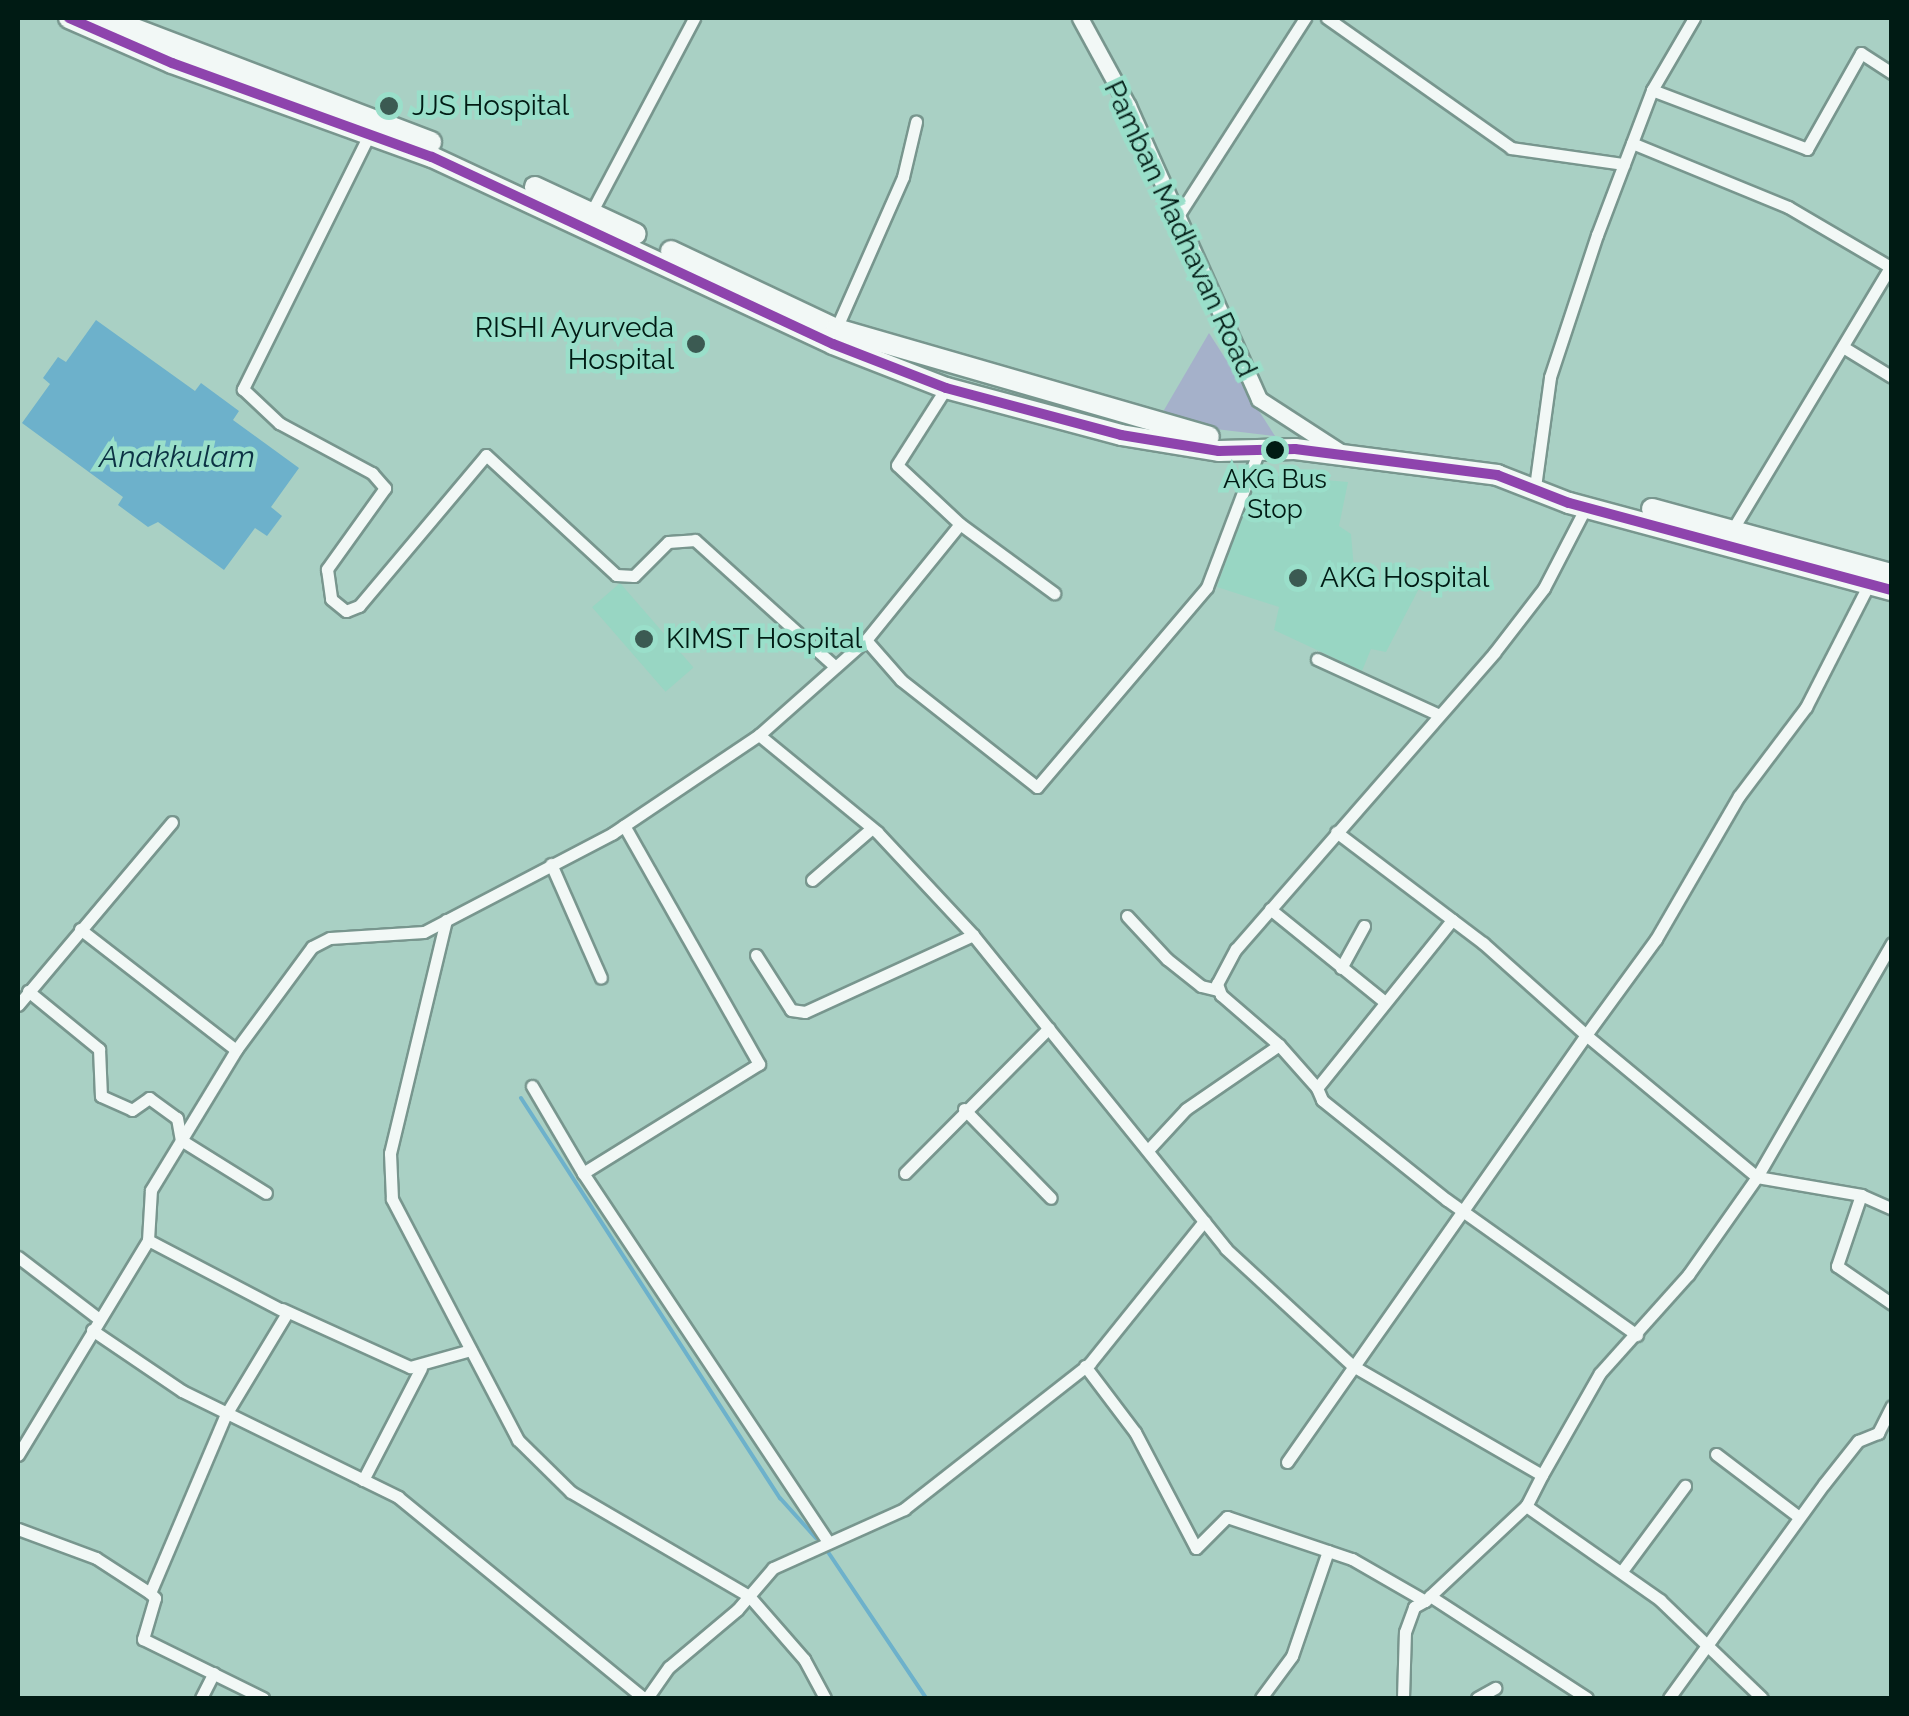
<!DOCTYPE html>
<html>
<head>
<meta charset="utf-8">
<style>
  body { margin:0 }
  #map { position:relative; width:1909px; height:1716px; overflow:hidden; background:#a9d0c4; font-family:Raleway,sans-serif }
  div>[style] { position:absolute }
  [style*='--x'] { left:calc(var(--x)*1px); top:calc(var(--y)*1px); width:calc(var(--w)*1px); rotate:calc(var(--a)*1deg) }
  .built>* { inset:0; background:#98d6c3; transform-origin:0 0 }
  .green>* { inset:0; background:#a5b1ca }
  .water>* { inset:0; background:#6db1cb }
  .stream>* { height:4px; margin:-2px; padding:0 2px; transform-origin:2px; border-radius:2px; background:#6db1cb }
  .roads { filter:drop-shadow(2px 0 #78968e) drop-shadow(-2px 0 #78968e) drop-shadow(0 2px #78968e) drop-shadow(0 -2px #78968e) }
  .street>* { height:11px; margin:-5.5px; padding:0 5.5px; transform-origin:5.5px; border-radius:5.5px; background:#f2f8f6 }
  .secondary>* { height:15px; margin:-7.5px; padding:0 7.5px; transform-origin:7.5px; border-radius:7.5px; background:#f2f8f6 }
  .highway>* { height:20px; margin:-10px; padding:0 10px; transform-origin:10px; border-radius:10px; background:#f2f8f6 }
  .bus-1>* { height:10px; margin:-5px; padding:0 5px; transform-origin:5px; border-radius:5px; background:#8e44ad }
  .dots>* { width:28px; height:28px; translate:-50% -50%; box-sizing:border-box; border:5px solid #9adfca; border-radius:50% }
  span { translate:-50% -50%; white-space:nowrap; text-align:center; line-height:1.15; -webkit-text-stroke:9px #9adfca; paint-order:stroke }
  .bus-label { font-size:26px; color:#001b14 }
  .poi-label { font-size:28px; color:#001b14 }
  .left { translate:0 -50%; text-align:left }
  .right { translate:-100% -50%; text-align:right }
  .street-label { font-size:28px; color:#001b14 }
  .water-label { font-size:30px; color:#0c3244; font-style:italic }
  .frame { position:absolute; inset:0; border:20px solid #001b14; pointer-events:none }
</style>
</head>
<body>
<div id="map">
  <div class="built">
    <div style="clip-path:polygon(1257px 474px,1348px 482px,1339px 526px,1351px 534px,1354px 569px,1383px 581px,1393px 563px,1427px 573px,1386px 652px,1371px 649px,1362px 671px,1274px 630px,1279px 607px,1217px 587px)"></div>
    <div style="left:620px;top:583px;width:112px;height:37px;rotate:49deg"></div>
  </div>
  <div class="green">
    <div style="clip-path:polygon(1209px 333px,1275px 436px,1157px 422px)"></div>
  </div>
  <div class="water">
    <div style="clip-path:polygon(96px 320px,195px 391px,201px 383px,239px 411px,233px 420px,299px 468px,271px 507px,282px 516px,267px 536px,255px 528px,224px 570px,158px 522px,148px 527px,118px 505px,123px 497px,22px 423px,50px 384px,43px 378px,58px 357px,66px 362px)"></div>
  </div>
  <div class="stream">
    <div style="--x:521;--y:1098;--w:477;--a:57.1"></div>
    <div style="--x:780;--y:1498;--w:54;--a:48"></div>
    <div style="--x:828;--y:1552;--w:176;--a:56.1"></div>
  </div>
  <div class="roads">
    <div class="street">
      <div style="--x:1327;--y:18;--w:225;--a:35.2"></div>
      <div style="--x:1511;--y:148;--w:114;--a:8.1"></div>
      <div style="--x:1652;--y:90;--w:166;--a:20.8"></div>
      <div style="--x:1807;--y:149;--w:110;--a:-60.6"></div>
      <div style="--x:1861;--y:53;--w:37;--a:33"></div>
      <div style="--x:369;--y:135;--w:284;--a:116.4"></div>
      <div style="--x:243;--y:389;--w:50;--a:43.4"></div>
      <div style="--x:279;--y:423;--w:106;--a:28.3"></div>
      <div style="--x:372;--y:473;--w:20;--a:49"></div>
      <div style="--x:385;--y:488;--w:100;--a:125.6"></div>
      <div style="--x:327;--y:569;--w:30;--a:82"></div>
      <div style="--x:331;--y:599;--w:19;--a:39"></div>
      <div style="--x:346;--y:611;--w:14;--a:-21"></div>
      <div style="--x:359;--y:606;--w:197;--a:-49.9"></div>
      <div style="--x:486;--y:455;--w:177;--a:42.7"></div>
      <div style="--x:616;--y:575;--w:18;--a:3"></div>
      <div style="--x:634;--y:576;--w:48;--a:-45"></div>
      <div style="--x:668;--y:542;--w:27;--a:-4"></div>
      <div style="--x:695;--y:540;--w:185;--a:42.1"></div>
      <div style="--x:1632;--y:143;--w:169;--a:22.3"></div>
      <div style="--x:1788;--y:207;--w:121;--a:30.4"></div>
      <div style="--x:592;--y:211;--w:218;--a:-62.1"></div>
      <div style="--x:1176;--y:219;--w:239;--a:-57.3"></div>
      <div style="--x:836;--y:329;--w:166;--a:-66.2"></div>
      <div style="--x:903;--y:177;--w:57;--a:-76.7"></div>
      <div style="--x:1843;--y:347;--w:57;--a:31.5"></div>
      <div style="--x:1535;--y:487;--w:111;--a:-82.2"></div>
      <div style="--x:1550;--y:377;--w:150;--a:-71.7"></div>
      <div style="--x:1597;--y:235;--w:155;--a:-69.2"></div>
      <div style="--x:1652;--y:90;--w:83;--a:-59.7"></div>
      <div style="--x:960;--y:524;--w:117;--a:36.3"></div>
      <div style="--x:1734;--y:527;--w:303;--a:-59"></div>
      <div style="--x:866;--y:640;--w:53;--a:48.8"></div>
      <div style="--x:901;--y:680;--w:173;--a:38.2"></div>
      <div style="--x:1037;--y:787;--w:262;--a:-49.6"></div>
      <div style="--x:1207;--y:587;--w:147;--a:-69.2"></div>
      <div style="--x:1317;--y:659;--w:132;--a:24.6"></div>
      <div style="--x:759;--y:735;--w:153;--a:39.4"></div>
      <div style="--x:877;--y:832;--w:141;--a:47"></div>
      <div style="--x:973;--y:935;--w:403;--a:51.1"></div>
      <div style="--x:1226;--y:1249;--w:173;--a:42.7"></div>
      <div style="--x:1353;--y:1366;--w:218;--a:30"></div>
      <div style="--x:1542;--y:1475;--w:35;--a:117"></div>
      <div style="--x:1526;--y:1506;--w:164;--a:35"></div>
      <div style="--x:1660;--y:1600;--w:141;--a:43.9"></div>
      <div style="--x:551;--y:864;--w:124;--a:66.3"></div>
      <div style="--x:812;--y:880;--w:79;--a:-40.9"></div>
      <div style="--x:1270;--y:909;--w:148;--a:39"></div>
      <div style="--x:1127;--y:916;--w:59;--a:47.1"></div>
      <div style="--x:1167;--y:959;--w:43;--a:38.5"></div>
      <div style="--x:1201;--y:986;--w:18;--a:13"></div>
      <div style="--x:446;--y:920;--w:240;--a:103.5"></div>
      <div style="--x:390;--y:1153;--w:46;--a:87.5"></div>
      <div style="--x:392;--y:1199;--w:272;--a:62.4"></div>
      <div style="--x:518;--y:1440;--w:74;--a:44.5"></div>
      <div style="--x:571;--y:1492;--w:206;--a:30.3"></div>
      <div style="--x:749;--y:1596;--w:84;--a:48.9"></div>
      <div style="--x:804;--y:1659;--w:44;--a:61.7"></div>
      <div style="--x:80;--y:929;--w:197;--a:37.8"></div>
      <div style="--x:1892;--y:943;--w:270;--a:120"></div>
      <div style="--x:1757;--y:1177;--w:106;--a:9.8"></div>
      <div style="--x:1861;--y:1195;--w:34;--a:24"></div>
      <div style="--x:756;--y:955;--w:65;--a:57.5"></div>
      <div style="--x:791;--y:1010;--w:14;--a:8"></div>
      <div style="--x:805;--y:1012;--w:185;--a:-24.6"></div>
      <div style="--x:1341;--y:968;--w:48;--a:-61.3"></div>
      <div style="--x:28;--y:991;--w:92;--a:39.2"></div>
      <div style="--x:99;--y:1049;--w:47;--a:87.6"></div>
      <div style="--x:101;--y:1096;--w:34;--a:24"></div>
      <div style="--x:132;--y:1110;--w:21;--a:-35"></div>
      <div style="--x:149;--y:1098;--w:34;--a:36"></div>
      <div style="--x:177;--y:1118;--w:22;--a:80"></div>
      <div style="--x:181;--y:1140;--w:100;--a:31.9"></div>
      <div style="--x:18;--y:1005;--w:239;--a:-49.9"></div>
      <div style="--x:1279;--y:1045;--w:57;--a:48.5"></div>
      <div style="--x:1317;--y:1088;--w:216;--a:-51.2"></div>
      <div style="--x:532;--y:1086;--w:101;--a:59.6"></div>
      <div style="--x:583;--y:1173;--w:439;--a:56.4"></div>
      <div style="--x:1317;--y:1088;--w:13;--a:67"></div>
      <div style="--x:1322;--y:1100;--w:160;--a:38.7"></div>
      <div style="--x:1447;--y:1200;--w:233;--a:35.4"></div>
      <div style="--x:964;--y:1109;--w:124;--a:45.7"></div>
      <div style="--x:1149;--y:1149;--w:54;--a:-47.2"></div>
      <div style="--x:1186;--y:1109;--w:113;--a:-34.5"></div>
      <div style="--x:1279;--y:1045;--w:77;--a:-139.2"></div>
      <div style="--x:1221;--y:995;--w:12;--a:-110"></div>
      <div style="--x:1217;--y:984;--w:40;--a:-62"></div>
      <div style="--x:1236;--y:949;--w:393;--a:-48.9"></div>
      <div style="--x:1494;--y:653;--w:82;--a:-52.4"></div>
      <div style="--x:1544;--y:588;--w:91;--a:-62.6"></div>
      <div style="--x:583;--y:1173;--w:207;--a:-31.8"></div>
      <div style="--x:759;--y:1064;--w:274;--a:-119.5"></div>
      <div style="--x:905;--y:1173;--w:204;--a:-45.2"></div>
      <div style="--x:1861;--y:1195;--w:75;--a:108.7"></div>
      <div style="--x:1837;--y:1266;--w:67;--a:34.6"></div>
      <div style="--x:148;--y:1240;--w:157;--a:27.7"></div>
      <div style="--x:287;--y:1313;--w:118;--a:121.1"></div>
      <div style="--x:226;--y:1414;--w:194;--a:113"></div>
      <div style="--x:18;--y:1257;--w:102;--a:37.4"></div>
      <div style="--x:282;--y:1309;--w:141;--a:24.4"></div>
      <div style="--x:410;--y:1367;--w:63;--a:-15.6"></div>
      <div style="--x:92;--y:1330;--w:109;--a:34.1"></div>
      <div style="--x:182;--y:1391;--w:241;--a:26.1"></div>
      <div style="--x:398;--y:1497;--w:318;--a:39.3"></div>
      <div style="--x:1085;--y:1366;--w:83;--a:52.9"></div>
      <div style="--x:1135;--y:1432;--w:131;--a:62.3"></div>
      <div style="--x:1196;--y:1548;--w:44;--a:-45"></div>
      <div style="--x:1227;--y:1517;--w:132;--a:18.6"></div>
      <div style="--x:1352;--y:1559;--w:84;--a:29.9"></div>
      <div style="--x:1425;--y:1601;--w:7;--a:-45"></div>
      <div style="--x:1430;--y:1596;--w:187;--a:33"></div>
      <div style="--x:1716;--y:1454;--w:104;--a:37.2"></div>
      <div style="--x:18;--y:1455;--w:251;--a:-58.8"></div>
      <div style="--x:148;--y:1240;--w:50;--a:-86.6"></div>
      <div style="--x:151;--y:1190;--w:164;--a:-58.7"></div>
      <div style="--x:236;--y:1050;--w:128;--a:-53.6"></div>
      <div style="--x:312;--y:947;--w:20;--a:-27"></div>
      <div style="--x:330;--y:938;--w:94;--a:-3.7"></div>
      <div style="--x:424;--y:932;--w:213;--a:-27.6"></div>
      <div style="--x:613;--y:833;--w:176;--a:-33.9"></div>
      <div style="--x:759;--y:735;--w:143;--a:-41.6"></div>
      <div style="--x:866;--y:640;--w:149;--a:-51"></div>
      <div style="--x:960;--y:524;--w:86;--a:-136.9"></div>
      <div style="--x:897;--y:465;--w:91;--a:-57.5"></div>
      <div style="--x:1287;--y:1462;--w:521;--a:-55"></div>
      <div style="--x:1586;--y:1035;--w:138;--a:-138.2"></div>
      <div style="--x:1483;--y:943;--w:184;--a:-142.9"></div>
      <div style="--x:1542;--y:1475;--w:117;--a:-60.4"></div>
      <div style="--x:1600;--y:1373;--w:132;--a:-48.1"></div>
      <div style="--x:1688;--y:1275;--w:120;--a:-54.9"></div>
      <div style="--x:1757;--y:1177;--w:222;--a:-140.3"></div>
      <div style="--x:1586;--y:1035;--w:119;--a:-53.9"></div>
      <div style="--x:1656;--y:939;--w:165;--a:-59.9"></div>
      <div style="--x:1739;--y:796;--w:111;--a:-53"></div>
      <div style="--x:1806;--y:707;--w:138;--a:-62.9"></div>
      <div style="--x:363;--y:1480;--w:126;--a:-62.6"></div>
      <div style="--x:18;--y:1529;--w:83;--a:20.4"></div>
      <div style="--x:96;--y:1558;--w:64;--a:32.9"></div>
      <div style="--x:150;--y:1593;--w:7;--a:45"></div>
      <div style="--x:155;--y:1598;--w:43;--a:106.3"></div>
      <div style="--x:143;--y:1639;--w:134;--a:26.2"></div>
      <div style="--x:1622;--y:1571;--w:106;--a:-53.5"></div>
      <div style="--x:1430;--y:1596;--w:132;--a:-43.2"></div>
      <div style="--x:201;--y:1698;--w:28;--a:-63"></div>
      <div style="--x:647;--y:1698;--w:38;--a:-55"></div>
      <div style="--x:669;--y:1667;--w:89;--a:-40"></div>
      <div style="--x:737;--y:1610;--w:55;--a:-49.4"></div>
      <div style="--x:773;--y:1568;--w:144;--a:-24.2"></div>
      <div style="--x:904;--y:1509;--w:236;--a:-38.1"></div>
      <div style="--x:1090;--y:1363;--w:182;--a:-51.2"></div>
      <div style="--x:1261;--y:1698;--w:52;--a:-53.6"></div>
      <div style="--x:1292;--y:1656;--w:111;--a:-71.1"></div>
      <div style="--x:1403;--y:1698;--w:66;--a:-88.3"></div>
      <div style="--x:1405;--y:1632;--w:27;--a:-70"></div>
      <div style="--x:1414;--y:1607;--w:13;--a:-29"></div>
      <div style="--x:1477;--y:1698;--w:21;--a:-29"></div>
      <div style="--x:1669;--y:1698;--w:264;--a:-54.1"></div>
      <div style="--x:1824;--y:1484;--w:55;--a:-51.7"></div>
      <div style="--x:1858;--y:1441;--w:22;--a:-22"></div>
      <div style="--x:1878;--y:1433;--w:30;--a:-63"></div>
    </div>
    <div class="secondary">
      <div style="--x:1080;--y:18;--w:100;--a:61.4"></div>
      <div style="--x:1128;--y:106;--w:321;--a:65.9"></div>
      <div style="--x:1259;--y:399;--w:99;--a:33"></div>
    </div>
    <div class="highway">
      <div style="--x:69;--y:18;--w:112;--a:23.6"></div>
      <div style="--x:172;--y:63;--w:276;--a:19.9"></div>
      <div style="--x:432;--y:157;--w:442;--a:25"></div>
      <div style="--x:833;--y:344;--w:121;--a:21.3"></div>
      <div style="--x:946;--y:388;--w:181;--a:15"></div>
      <div style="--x:1121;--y:435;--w:99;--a:9.3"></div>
      <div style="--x:1219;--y:451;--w:76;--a:-1.5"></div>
      <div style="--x:1295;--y:449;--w:204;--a:7.3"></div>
      <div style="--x:1497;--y:475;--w:77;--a:21.3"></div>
      <div style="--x:1569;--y:503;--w:335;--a:15.1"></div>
      <div style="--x:106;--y:18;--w:348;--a:20.9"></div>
      <div style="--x:535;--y:187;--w:111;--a:25"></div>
      <div style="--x:671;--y:251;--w:183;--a:25.3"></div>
      <div style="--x:836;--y:329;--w:388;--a:16.1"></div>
      <div style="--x:1652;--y:509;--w:249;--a:15.2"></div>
    </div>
  </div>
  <div class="bus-1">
    <div style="--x:69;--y:18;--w:112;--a:23.6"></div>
    <div style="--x:172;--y:63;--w:276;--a:19.9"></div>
    <div style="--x:432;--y:157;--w:442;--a:25"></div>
    <div style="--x:833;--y:344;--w:121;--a:21.3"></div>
    <div style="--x:946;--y:388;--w:181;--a:15"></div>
    <div style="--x:1121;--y:435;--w:99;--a:9.3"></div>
    <div style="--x:1219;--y:451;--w:76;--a:-1.5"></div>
    <div style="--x:1295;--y:449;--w:204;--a:7.3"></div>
    <div style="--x:1497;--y:475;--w:77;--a:21.3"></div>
    <div style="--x:1569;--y:503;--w:335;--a:15.1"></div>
  </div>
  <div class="dots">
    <div style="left:389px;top:106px;background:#3b5a52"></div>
    <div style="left:696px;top:344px;background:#3b5a52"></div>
    <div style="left:1275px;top:450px;background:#001b14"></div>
    <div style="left:1298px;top:578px;background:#3b5a52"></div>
    <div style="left:644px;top:639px;background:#3b5a52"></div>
  </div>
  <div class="bus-label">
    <span style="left:1275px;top:495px">AKG Bus<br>Stop</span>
  </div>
  <div class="poi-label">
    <span class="left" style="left:412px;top:106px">JJS Hospital</span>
    <span class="right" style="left:674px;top:344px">RISHI Ayurveda<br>Hospital</span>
    <span class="left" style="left:1320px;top:578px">AKG Hospital</span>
    <span class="left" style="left:666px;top:639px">KIMST Hospital</span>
  </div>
  <div class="street-label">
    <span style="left:1180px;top:229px;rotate:65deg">Pamban Madhavan Road</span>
  </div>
  <div class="water-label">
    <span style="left:177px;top:457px">Anakkulam</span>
  </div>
  <div class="frame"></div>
</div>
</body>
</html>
